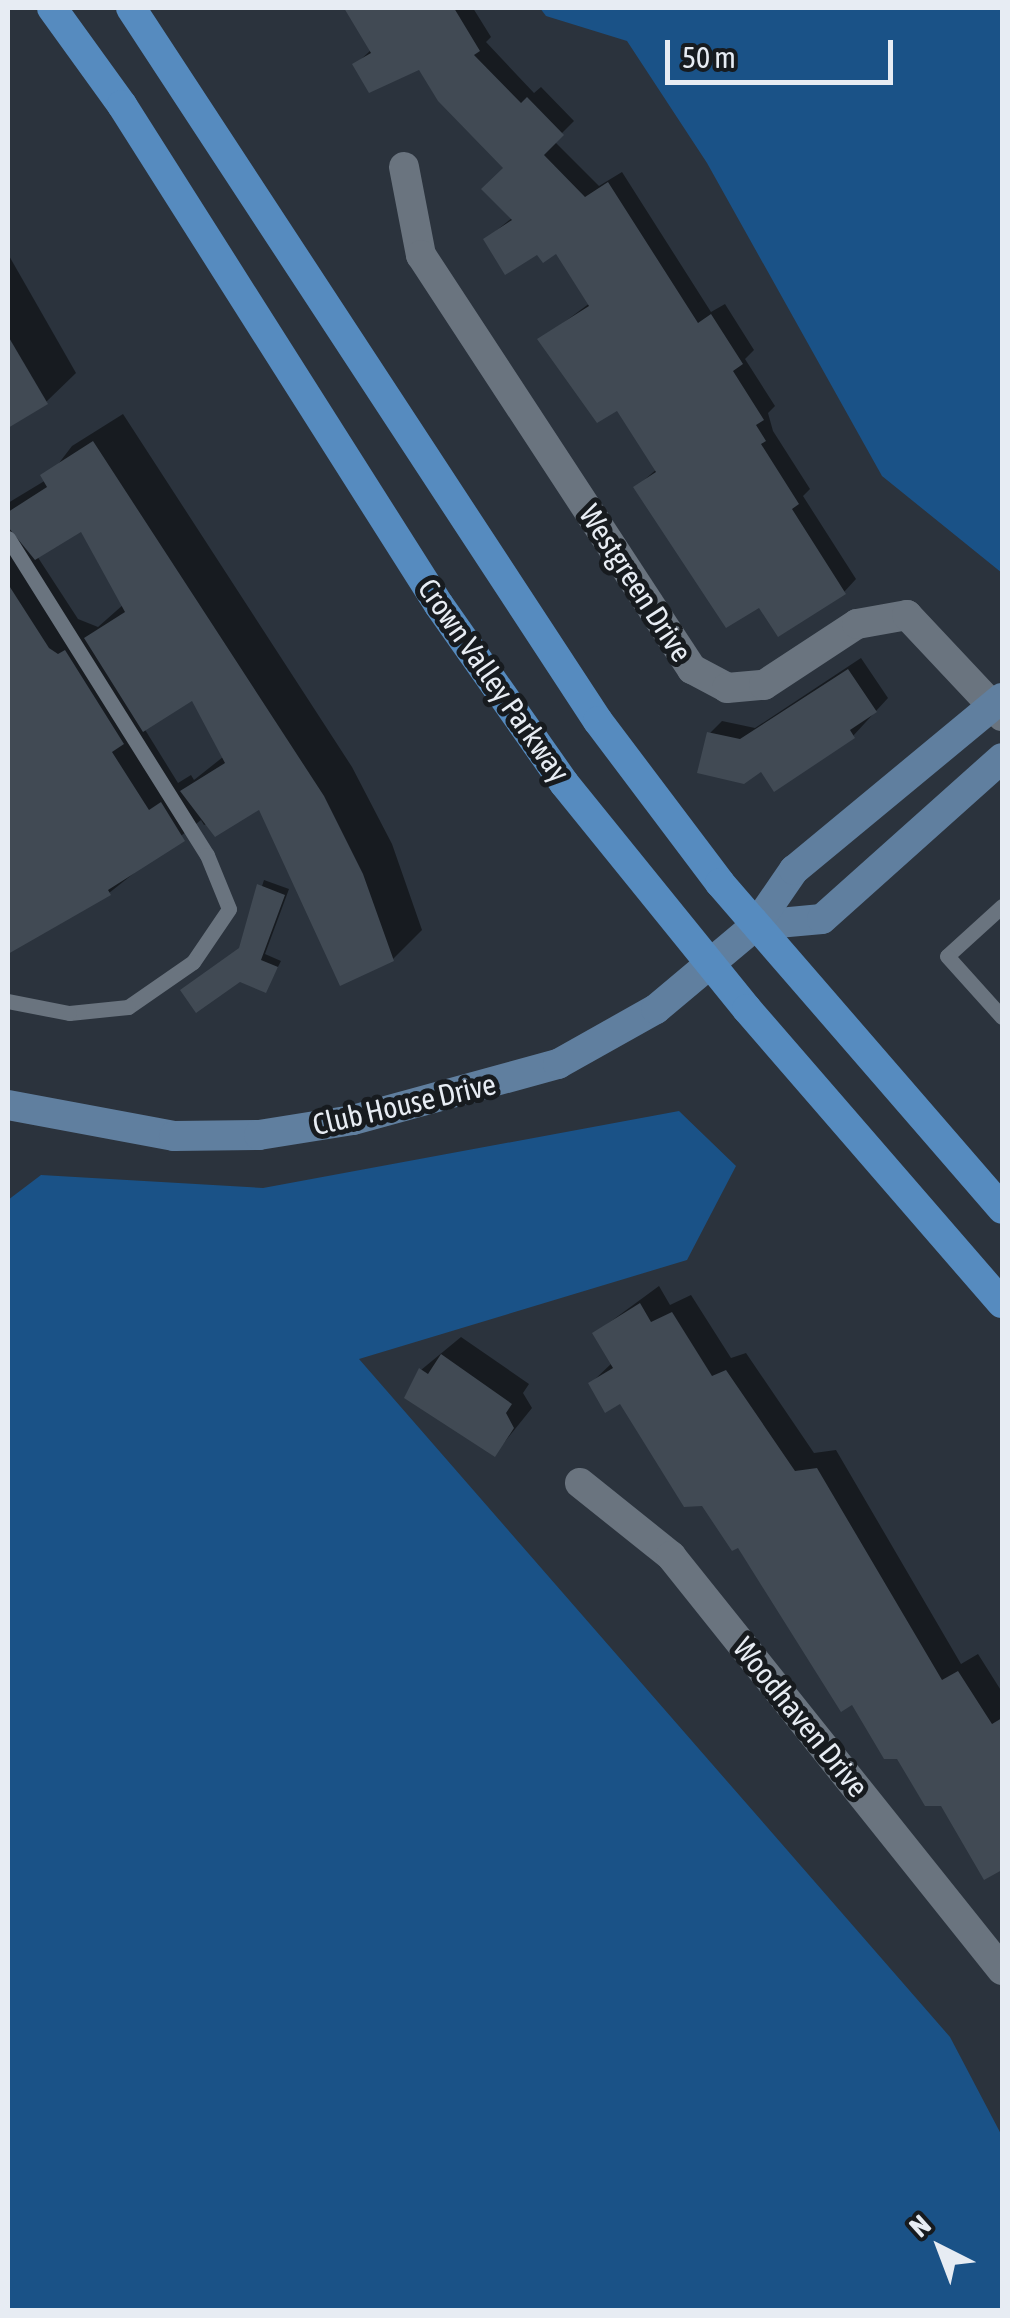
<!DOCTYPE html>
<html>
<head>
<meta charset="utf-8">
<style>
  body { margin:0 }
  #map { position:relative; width:1010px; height:2318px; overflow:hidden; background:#2b333d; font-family:"Asap Condensed",sans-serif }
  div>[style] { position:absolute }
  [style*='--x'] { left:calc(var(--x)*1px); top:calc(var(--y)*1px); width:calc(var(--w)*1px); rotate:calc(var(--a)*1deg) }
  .green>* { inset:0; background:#1a5287 }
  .shadow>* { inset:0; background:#0007 }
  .building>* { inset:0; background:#414a54 }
  .lane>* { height:15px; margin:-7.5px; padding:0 7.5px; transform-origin:7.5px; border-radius:7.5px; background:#6a747f }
  .street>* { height:30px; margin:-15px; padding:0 15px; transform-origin:15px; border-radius:15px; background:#6a747f }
  .secondary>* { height:30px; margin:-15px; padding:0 15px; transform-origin:15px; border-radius:15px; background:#607f9f }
  .primary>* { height:30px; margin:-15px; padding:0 15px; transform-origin:15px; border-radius:15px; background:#568bbf }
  span { translate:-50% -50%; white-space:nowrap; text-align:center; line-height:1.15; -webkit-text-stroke:10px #171b1f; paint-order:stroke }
  .street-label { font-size:30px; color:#e7ecf3 }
  .frame { position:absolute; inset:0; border:10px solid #e7ecf3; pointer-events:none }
  .north { position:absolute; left:890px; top:2198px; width:100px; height:100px; -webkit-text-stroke:8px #171b1f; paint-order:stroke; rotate:318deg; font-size:28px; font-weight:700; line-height:40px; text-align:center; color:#e7ecf3 }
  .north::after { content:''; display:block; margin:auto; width:35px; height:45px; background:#e7ecf3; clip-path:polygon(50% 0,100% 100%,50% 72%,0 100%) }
  .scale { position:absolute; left:665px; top:40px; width:228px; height:45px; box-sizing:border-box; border:5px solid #e7ecf3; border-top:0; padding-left:12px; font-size:30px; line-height:35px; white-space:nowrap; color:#e7ecf3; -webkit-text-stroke:8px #171b1f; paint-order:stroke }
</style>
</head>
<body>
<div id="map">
  <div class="green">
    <div style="clip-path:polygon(540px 8px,1002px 8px,1002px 573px,882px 476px,707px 163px,627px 41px,546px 16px)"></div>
    <div style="clip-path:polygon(679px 1111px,736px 1166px,687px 1260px,359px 1359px,950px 2037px,1002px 2136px,1002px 2310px,8px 2310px,8px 1200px,41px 1175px,263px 1188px)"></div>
  </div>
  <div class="shadow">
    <div style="clip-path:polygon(347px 8px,473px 8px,491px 37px,486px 42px,534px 93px,541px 87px,574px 121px,554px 141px,599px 186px,622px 172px,711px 312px,725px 304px,754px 350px,745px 359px,775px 406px,768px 413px,773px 431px,810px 489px,803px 496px,856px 579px,844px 592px,760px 604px,636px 487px,657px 469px,618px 407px,540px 340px,590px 303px,557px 251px,486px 239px,512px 218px,506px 168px,420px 66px,355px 65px,372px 49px)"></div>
    <div style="clip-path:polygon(8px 254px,76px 373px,46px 402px,8px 425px)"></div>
    <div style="clip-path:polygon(evenodd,123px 414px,352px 767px,392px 844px,422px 930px,393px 959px,260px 806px,204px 825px,201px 820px,109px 893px,8px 952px,8px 876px,15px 871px,8px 860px,8px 503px,46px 480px,72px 446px,123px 414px,82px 528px,124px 604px,98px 627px,78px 619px,37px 556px,82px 528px,123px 414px,193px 697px,228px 753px,194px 780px,191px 775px,178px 783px,144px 728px,193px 697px)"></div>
    <div style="clip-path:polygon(861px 658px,888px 698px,853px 736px,762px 769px,710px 733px,722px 721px,755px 728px)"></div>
    <div style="clip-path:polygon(264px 880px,289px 889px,265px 954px,281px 961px,266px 990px,242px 947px)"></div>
    <div style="clip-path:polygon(659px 1286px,670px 1305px,691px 1295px,731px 1358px,746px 1353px,814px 1453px,836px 1450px,961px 1664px,978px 1654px,1002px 1692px,1002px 1865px,985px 1877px,942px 1804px,853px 1701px,739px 1544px,620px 1401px,591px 1383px,613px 1362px,595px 1333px)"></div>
    <div style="clip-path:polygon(461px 1337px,529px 1384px,523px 1393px,532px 1408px,495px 1454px,421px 1370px)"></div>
  </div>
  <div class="building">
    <div style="clip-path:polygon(344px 8px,454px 8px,480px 51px,474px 55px,521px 103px,527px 97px,564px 135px,544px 155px,585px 197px,608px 182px,698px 323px,711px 314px,743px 364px,733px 371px,764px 420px,756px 425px,766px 441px,761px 444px,799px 504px,792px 509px,846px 594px,778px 637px,759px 608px,726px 628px,633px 487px,656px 472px,617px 411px,597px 423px,537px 339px,589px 306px,556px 254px,543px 263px,537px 255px,505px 275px,483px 239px,512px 220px,481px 189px,503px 168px,438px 101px,419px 70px,369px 93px,352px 64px,371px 53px)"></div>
    <div style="clip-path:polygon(8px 336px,48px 404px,8px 428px)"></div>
    <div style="clip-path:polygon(93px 441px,324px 796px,363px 874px,394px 961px,340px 986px,259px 810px,215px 837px,180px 791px,225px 763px,192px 701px,143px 732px,84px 638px,125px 612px,81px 532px,35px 560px,8px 527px,8px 512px,47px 487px,40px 475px)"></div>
    <div style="clip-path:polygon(8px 584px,49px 648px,58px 654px,65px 650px,124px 744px,112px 752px,149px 810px,161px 802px,185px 841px,108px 890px,111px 895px,8px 954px)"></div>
    <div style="clip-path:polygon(848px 669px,877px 712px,850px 730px,855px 738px,774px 792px,761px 772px,744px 784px,697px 773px,707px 732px,740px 739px)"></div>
    <div style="clip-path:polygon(257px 884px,285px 895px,261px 960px,278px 967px,266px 993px,240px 982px,196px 1013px,180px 990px,239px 948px)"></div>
    <div style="clip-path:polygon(640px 1303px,651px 1322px,672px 1312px,712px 1376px,726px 1370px,795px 1471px,817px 1468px,942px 1680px,958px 1671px,992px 1724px,1002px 1718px,1002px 1870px,984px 1880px,941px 1806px,925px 1806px,897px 1759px,884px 1759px,852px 1705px,841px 1712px,738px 1548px,732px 1551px,702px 1506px,684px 1507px,620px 1404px,605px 1413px,588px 1383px,613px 1368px,592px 1333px)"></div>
    <div style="clip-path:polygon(441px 1354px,512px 1404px,506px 1413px,514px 1428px,495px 1457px,404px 1398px,419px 1368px,428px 1374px)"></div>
  </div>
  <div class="lane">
    <div style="--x:8;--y:538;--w:374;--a:57.9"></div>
    <div style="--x:207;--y:855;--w:58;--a:67.8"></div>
    <div style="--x:229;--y:909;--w:64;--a:124.2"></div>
    <div style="--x:193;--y:962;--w:79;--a:145.3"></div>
    <div style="--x:128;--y:1007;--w:59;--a:174.2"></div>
    <div style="--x:69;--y:1013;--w:62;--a:-168.9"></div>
    <div style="--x:1002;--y:906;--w:74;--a:137.7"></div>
    <div style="--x:947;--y:956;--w:82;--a:48"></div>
  </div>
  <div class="street">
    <div style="--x:404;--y:167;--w:90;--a:79.1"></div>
    <div style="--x:421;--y:255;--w:495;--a:56.8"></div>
    <div style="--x:692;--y:669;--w:40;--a:28"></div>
    <div style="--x:727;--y:688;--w:37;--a:-5"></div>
    <div style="--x:764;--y:685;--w:111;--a:-33.3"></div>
    <div style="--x:857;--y:624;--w:51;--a:-10.2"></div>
    <div style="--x:907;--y:615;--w:139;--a:46.8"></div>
    <div style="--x:580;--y:1483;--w:117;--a:38.7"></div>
    <div style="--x:671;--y:1556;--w:530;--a:51.36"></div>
  </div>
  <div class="secondary">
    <div style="--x:756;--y:925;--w:66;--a:-5.2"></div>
    <div style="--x:822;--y:919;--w:241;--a:-41.8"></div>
    <div style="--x:8;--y:1105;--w:169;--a:10.6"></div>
    <div style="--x:174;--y:1136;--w:85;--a:-0.7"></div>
    <div style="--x:259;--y:1135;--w:95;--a:-9.1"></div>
    <div style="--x:353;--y:1120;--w:213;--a:-15.3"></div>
    <div style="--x:558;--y:1064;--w:112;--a:-29.3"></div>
    <div style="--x:656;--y:1009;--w:131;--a:-40"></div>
    <div style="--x:756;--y:925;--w:67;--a:-55.4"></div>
    <div style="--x:794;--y:870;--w:270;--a:-39.6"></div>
  </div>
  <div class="primary">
    <div style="--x:52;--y:8;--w:120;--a:54.2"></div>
    <div style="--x:122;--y:105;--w:592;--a:57.63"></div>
    <div style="--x:439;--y:605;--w:218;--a:54.9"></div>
    <div style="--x:564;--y:783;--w:291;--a:51"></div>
    <div style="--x:747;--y:1009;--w:389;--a:49.1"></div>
    <div style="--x:131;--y:8;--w:852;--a:56.78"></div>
    <div style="--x:598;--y:721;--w:203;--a:53"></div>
    <div style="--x:720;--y:883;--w:431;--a:49.1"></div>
  </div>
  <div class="street-label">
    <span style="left:636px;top:583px;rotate:57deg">Westgreen Drive</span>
    <span style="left:494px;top:680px;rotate:55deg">Crown Valley Parkway</span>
    <span style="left:404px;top:1104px;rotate:-13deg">Club House Drive</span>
    <span style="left:801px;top:1717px;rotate:51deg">Woodhaven Drive</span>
  </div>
  <div class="frame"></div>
  <div class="north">N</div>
  <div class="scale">50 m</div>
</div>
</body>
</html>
